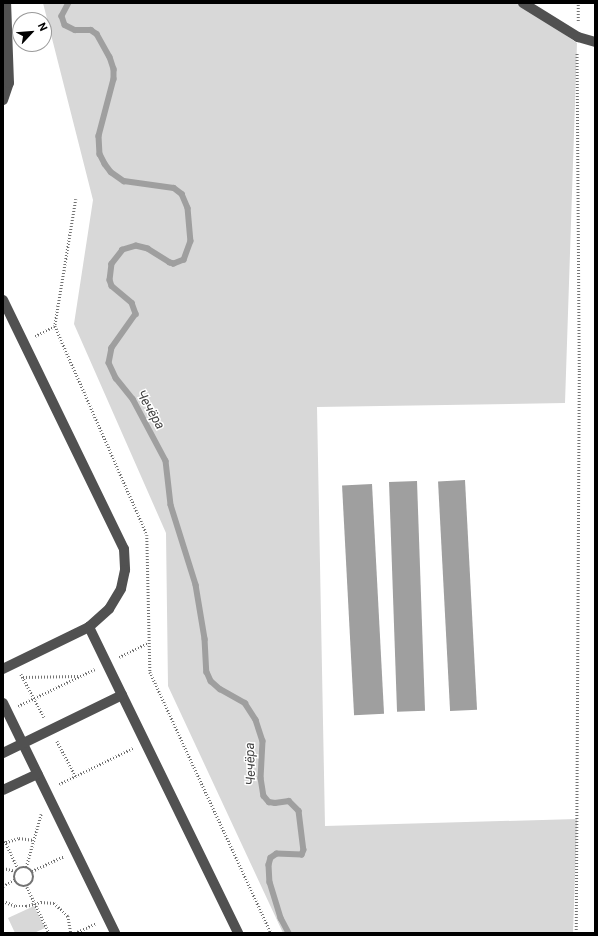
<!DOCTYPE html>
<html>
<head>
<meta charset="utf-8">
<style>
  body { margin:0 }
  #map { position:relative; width:598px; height:936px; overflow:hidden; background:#fff; font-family:Roboto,sans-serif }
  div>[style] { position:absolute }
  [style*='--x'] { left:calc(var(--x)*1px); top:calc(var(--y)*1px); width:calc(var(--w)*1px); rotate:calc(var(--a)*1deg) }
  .green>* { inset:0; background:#d8d8d8 }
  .water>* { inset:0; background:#9f9f9f; transform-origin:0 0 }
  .stream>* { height:5.5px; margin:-2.75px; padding:0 2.75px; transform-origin:2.75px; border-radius:2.75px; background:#9f9f9f }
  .path>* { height:2.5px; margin-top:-1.25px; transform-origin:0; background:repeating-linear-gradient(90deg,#737373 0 1px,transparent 0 3px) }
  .path>.ring { margin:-1.25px; padding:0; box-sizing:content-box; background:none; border:2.5px solid #737373; border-radius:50% }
  .minor>* { height:10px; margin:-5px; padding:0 5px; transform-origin:5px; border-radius:5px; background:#515151 }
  span { translate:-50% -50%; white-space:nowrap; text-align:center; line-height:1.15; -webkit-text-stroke:3px #fff; paint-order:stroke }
  .water-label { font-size:13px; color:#404040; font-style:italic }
  .frame { position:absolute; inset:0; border:4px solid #000; pointer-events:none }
  .north { position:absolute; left:12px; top:12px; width:40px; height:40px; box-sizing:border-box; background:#fff; border:1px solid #999; border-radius:50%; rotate:64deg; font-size:11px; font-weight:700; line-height:16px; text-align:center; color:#000 }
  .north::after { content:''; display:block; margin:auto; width:14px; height:18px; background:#000; clip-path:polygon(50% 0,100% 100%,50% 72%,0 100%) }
</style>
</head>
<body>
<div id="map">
  <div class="green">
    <div style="clip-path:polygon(43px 3px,519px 3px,577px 43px,565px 403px,317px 407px,325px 826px,577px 819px,573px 933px,283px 933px,168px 686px,166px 533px,74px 324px,93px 200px)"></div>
    <div style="clip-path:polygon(34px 906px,45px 928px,34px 933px,15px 933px,8px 918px)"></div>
  </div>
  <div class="water">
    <div style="left:465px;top:480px;width:230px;height:27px;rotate:87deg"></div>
    <div style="left:417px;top:481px;width:230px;height:28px;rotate:88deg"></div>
    <div style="left:372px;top:484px;width:230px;height:30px;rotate:87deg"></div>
  </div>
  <div class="stream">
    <div style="--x:69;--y:3;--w:15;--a:118"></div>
    <div style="--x:62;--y:16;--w:9;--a:72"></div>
    <div style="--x:65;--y:25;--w:11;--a:27"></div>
    <div style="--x:75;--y:30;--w:16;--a:0"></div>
    <div style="--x:91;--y:30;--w:7;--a:34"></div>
    <div style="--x:97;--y:34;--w:26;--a:61"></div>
    <div style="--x:110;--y:57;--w:13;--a:72"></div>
    <div style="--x:114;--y:69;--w:10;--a:90"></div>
    <div style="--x:114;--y:79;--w:59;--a:104.7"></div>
    <div style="--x:99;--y:136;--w:18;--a:87"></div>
    <div style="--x:100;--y:154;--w:11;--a:63"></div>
    <div style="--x:105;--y:164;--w:10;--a:53"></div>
    <div style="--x:111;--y:172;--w:16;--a:35"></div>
    <div style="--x:124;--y:181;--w:50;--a:8"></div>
    <div style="--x:174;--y:188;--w:10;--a:37"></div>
    <div style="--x:182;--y:194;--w:15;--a:67"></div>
    <div style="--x:188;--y:208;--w:33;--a:85"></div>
    <div style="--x:191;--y:241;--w:20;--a:110"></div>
    <div style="--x:184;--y:260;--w:11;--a:158"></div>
    <div style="--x:174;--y:264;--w:4;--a:-166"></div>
    <div style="--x:170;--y:263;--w:26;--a:-148"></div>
    <div style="--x:148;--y:249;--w:12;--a:-166"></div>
    <div style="--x:136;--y:246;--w:14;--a:163"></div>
    <div style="--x:123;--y:250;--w:18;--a:128"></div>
    <div style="--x:112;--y:264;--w:16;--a:97"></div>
    <div style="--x:110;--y:280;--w:6;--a:72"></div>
    <div style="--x:112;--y:286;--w:26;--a:40"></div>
    <div style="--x:132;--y:303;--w:12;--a:70"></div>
    <div style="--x:136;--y:314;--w:42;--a:125.2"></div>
    <div style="--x:112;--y:348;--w:15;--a:101"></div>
    <div style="--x:109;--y:363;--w:17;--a:65"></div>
    <div style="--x:116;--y:378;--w:27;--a:51"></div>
    <div style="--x:133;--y:399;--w:70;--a:62"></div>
    <div style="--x:166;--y:461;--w:44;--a:83.5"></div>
    <div style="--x:171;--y:505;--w:84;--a:72.6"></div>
    <div style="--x:196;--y:585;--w:55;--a:80.5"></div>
    <div style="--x:205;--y:639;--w:33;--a:87"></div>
    <div style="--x:207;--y:672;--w:10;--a:66"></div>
    <div style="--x:211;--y:681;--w:12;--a:42"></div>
    <div style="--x:220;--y:689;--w:29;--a:29"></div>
    <div style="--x:245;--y:703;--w:20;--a:57"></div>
    <div style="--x:256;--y:720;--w:22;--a:72"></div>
    <div style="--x:263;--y:741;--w:37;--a:93"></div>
    <div style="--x:261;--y:778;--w:18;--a:81"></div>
    <div style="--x:264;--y:796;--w:8;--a:50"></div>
    <div style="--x:269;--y:802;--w:6;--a:9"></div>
    <div style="--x:275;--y:803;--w:14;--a:-8"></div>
    <div style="--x:289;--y:801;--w:14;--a:45"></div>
    <div style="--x:299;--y:811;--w:39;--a:83"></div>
    <div style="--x:304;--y:850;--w:5;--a:112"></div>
    <div style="--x:302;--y:855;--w:25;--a:-178"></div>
    <div style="--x:277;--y:854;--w:7;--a:146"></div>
    <div style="--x:271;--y:858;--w:7;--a:106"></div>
    <div style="--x:269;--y:865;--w:17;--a:87"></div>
    <div style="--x:270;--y:882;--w:38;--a:73"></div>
    <div style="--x:281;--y:918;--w:17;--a:62"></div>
  </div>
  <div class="path">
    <div style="--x:578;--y:21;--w:18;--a:-90"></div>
    <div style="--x:76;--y:199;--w:129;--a:99.4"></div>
    <div style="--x:55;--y:326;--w:228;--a:66.2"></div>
    <div style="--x:147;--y:535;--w:137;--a:88.7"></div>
    <div style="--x:150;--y:672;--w:288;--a:65.1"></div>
    <div style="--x:35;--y:336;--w:22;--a:-27"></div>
    <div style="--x:119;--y:657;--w:32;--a:-26"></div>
    <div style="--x:21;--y:674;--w:49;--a:61.9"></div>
    <div style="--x:23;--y:677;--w:55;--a:-1"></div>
    <div style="--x:18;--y:706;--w:85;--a:-25.7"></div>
    <div style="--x:57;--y:741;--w:40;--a:62"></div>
    <div style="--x:59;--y:784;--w:82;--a:-25.9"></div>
    <div style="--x:5;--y:841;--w:31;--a:65"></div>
    <div style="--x:3;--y:843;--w:17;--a:-17"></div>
    <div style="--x:19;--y:838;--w:15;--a:8"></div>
    <div style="--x:26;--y:867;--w:55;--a:-74.2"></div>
    <div class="ring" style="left:14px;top:867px;width:17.5px;height:17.5px"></div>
    <div style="--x:3;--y:868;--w:13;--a:13"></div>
    <div style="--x:32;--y:871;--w:35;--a:-25"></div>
    <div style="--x:3;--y:886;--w:13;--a:-29"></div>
    <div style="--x:27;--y:887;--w:51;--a:64.4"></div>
    <div style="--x:3;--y:901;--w:14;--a:21"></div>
    <div style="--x:16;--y:906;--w:10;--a:0"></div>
    <div style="--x:26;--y:906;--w:16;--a:-15"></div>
    <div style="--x:41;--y:902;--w:13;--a:4"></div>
    <div style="--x:54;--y:903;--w:19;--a:43"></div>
    <div style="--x:68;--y:916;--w:17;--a:80"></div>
    <div style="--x:75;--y:933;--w:23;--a:-25"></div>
    <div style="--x:576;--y:933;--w:563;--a:-89.69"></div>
    <div style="--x:579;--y:370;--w:318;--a:-90.4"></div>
  </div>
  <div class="minor">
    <div style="--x:523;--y:3;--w:65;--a:31.7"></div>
    <div style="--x:578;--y:37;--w:18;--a:16"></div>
    <div style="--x:3;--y:100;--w:18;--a:-71"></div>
    <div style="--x:9;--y:83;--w:80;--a:-92.1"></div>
    <div style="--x:3;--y:300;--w:277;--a:64.1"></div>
    <div style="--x:124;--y:549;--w:21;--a:87"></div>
    <div style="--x:125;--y:570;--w:19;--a:102"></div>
    <div style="--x:121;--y:589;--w:23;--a:121"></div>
    <div style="--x:109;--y:609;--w:27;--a:138"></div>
    <div style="--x:89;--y:627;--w:96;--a:154"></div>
    <div style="--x:122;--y:695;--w:265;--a:64"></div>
    <div style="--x:3;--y:703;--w:256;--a:64"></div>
    <div style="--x:3;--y:753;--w:132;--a:-26"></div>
    <div style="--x:122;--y:695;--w:76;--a:-115.9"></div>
    <div style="--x:3;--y:790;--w:38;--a:-25"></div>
  </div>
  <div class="water-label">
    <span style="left:150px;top:410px;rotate:60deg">Чечёра</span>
    <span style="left:251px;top:764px;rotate:-92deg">Чечёра</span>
  </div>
  <div class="frame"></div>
  <div class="north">N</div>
</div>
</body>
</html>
